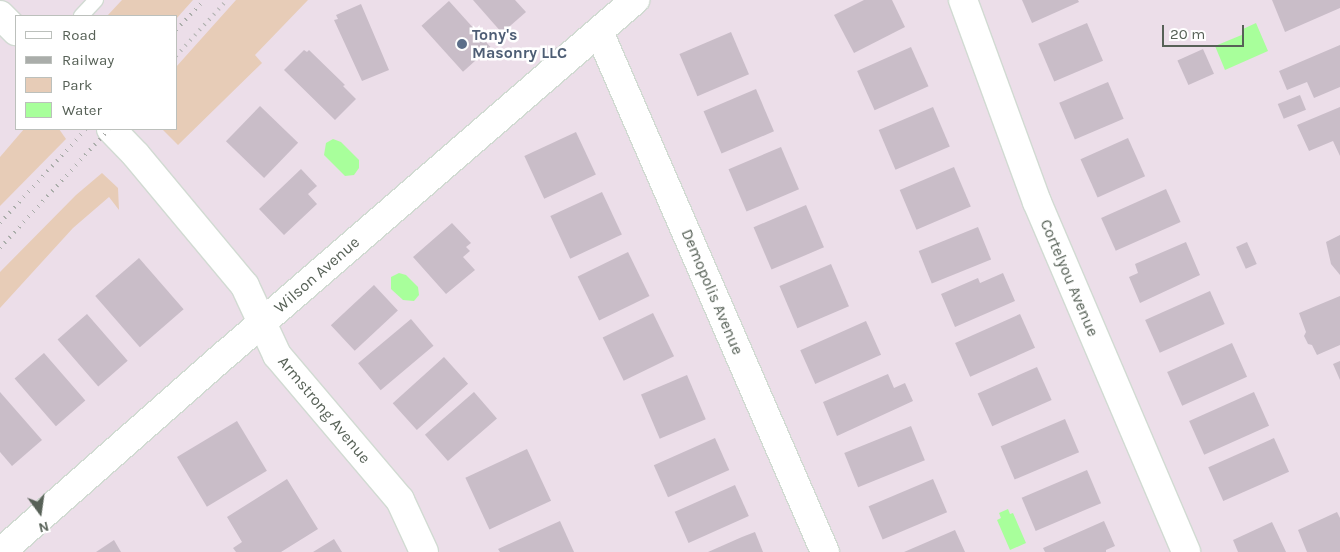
<!DOCTYPE html>
<html>
<head>
<meta charset="utf-8">
<style>
  body { margin:0 }
  #map { position:relative; width:1340px; height:552px; overflow:hidden; background:#ecdee9; font-family:Karla,sans-serif }
  div>[style] { position:absolute }
  [style*='--x'] { left:calc(var(--x)*1px); top:calc(var(--y)*1px); width:calc(var(--w)*1px); rotate:calc(var(--a)*1deg) }
  .green>* { inset:0; background:#e7ccb7 }
  .water>* { inset:0; background:#a8ff9b }
  .building>* { inset:0; background:#c9bdc8; transform-origin:0 0 }
  .roads { filter:drop-shadow(1px 0 #d1dad2) drop-shadow(-1px 0 #d1dad2) drop-shadow(0 1px #d1dad2) drop-shadow(0 -1px #d1dad2) }
  .service>* { height:14px; margin:-7px; padding:0 7px; transform-origin:7px; border-radius:7px; background:#fff }
  .minor>* { height:28px; margin:-14px; padding:0 14px; transform-origin:14px; border-radius:14px; background:#fff }
  .tertiary>* { height:28px; margin:-14px; padding:0 14px; transform-origin:14px; border-radius:14px; background:#fff }
  .rail>* { height:4px; margin-top:-2px; transform-origin:0; background:repeating-linear-gradient(90deg,#aaadaa 0 1px,transparent 0 7px) }
  .dots>* { width:14px; height:14px; translate:-50% -50%; box-sizing:border-box; border:2px solid #fff; border-radius:50% }
  span { translate:-50% -50%; white-space:nowrap; text-align:center; line-height:1.15; -webkit-text-stroke:5px #fff; paint-order:stroke }
  .service-label { font-size:16px; color:#4e5e75; font-weight:700 }
  .left { translate:0 -50%; text-align:left }
  .street-label { font-size:16px; color:#576157 }
  .legend { position:absolute; left:15px; top:15px; width:162px; height:115px; box-sizing:border-box; background:#fff; border:1px solid #bcc0bc; margin:0; padding:6px 9px; list-style:none; font-size:15px; color:#576157 }
  .legend li { display:flex; align-items:center; gap:10px; height:25px }
  .legend b { width:25px; border:1px solid #bcc0bc }
  .north { position:absolute; left:15px; top:487px; width:50px; height:50px; -webkit-text-stroke:4px #fff; paint-order:stroke; rotate:166deg; font-size:14px; font-weight:700; line-height:20px; text-align:center; color:#576157 }
  .north::after { content:''; display:block; margin:auto; width:18px; height:22px; background:#576157; clip-path:polygon(50% 0,100% 100%,50% 72%,0 100%) }
  .scale { position:absolute; left:1162px; top:25px; width:82px; height:22px; box-sizing:border-box; border:2px solid #576157; border-top:0; padding-left:6px; font-size:15px; line-height:18px; white-space:nowrap; color:#576157; -webkit-text-stroke:4px #fff; paint-order:stroke }
</style>
</head>
<body>
<div id="map">
  <div class="green">
    <div style="clip-path:polygon(122px 0,193px 0,176px 19px,176px 16px,107px 16px)"></div>
    <div style="clip-path:polygon(236px 0,308px 0,255px 55px,262px 63px,178px 145px,162px 129px,176px 129px,176px 67px)"></div>
    <div style="clip-path:polygon(24px 129px,59px 129px,66px 139px,0 206px,0 157px)"></div>
    <div style="clip-path:polygon(102px 173px,118px 188px,119px 210px,109px 197px,73px 228px,0 308px,0 272px,76px 195px)"></div>
  </div>
  <div class="water">
    <div style="clip-path:polygon(1256px 23px,1268px 51px,1225px 70px,1215px 46px,1244px 34px,1243px 29px)"></div>
    <div style="clip-path:polygon(333px 139px,341px 142px,359px 160px,359px 168px,354px 175px,345px 176px,324px 155px,326px 143px)"></div>
    <div style="clip-path:polygon(399px 273px,406px 275px,418px 287px,419px 295px,414px 301px,403px 300px,391px 289px,391px 277px)"></div>
    <div style="clip-path:polygon(1008px 509px,1010px 514px,1013px 513px,1026px 543px,1010px 550px,997px 520px,1001px 518px,999px 513px)"></div>
  </div>
  <div class="building">
    <div style="clip-path:polygon(473px 0,515px 0,526px 12px,502px 33px)"></div>
    <div style="clip-path:polygon(864px 0,892px 0,905px 27px,854px 53px,834px 15px)"></div>
    <div style="clip-path:polygon(1022px 0,1078px 0,1079px 2px,1032px 23px)"></div>
    <div style="clip-path:polygon(1272px 0,1340px 0,1340px 8px,1285px 32px)"></div>
    <div style="left:449px;top:1px;width:62px;height:37px;rotate:48deg"></div>
    <div style="clip-path:polygon(361px 4px,389px 70px,362px 81px,334px 20px,338px 19px,336px 15px)"></div>
    <div style="left:1087px;top:23px;width:41px;height:53px;rotate:67deg"></div>
    <div style="left:731px;top:32px;width:46px;height:56px;rotate:67deg"></div>
    <div style="clip-path:polygon(1340px 45px,1340px 87px,1314px 98px,1307px 82px,1287px 90px,1279px 71px)"></div>
    <div style="left:911px;top:47px;width:43px;height:59px;rotate:66deg"></div>
    <div style="left:1203px;top:49px;width:27px;height:28px;rotate:66deg"></div>
    <div style="clip-path:polygon(304px 50px,307px 52px,309px 50px,345px 85px,343px 86px,356px 99px,335px 120px,284px 70px)"></div>
    <div style="left:1108px;top:82px;width:40px;height:53px;rotate:67deg"></div>
    <div style="left:756px;top:89px;width:46px;height:57px;rotate:67deg"></div>
    <div style="left:1300px;top:95px;width:16px;height:24px;rotate:68deg"></div>
    <div style="left:260px;top:106px;width:53px;height:49px;rotate:44deg"></div>
    <div style="left:933px;top:107px;width:43px;height:59px;rotate:67deg"></div>
    <div style="clip-path:polygon(1340px 107px,1340px 156px,1333px 141px,1309px 151px,1297px 125px)"></div>
    <div style="left:576px;top:132px;width:47px;height:57px;rotate:65deg"></div>
    <div style="left:1128px;top:138px;width:42px;height:52px;rotate:66deg"></div>
    <div style="left:781px;top:147px;width:46px;height:57px;rotate:67deg"></div>
    <div style="left:954px;top:167px;width:43px;height:59px;rotate:67deg"></div>
    <div style="clip-path:polygon(301px 169px,317px 186px,308px 194px,317px 204px,284px 235px,259px 209px)"></div>
    <div style="left:1166px;top:189px;width:36px;height:71px;rotate:66deg"></div>
    <div style="left:602px;top:192px;width:47px;height:57px;rotate:65deg"></div>
    <div style="left:806px;top:205px;width:46px;height:57px;rotate:67deg"></div>
    <div style="clip-path:polygon(452px 223px,471px 243px,466px 247px,470px 251px,463px 257px,475px 270px,446px 294px,413px 257px)"></div>
    <div style="left:978px;top:227px;width:35px;height:64px;rotate:68deg"></div>
    <div style="clip-path:polygon(1340px 235px,1340px 275px,1331px 264px,1326px 242px)"></div>
    <div style="clip-path:polygon(1186px 242px,1200px 275px,1140px 303px,1129px 277px,1138px 273px,1135px 264px)"></div>
    <div style="left:1247px;top:242px;width:24px;height:12px;rotate:66deg"></div>
    <div style="left:628px;top:252px;width:49px;height:56px;rotate:64deg"></div>
    <div style="left:139px;top:258px;width:68px;height:58px;rotate:49deg"></div>
    <div style="left:831px;top:264px;width:46px;height:56px;rotate:67deg"></div>
    <div style="clip-path:polygon(1003px 273px,1015px 301px,955px 327px,941px 294px,978px 278px,980px 283px)"></div>
    <div style="left:374px;top:285px;width:35px;height:59px;rotate:47deg"></div>
    <div style="left:1210px;top:291px;width:36px;height:71px;rotate:66deg"></div>
    <div style="clip-path:polygon(1340px 296px,1340px 345px,1317px 355px,1312px 345px,1308px 344px,1304px 336px,1306px 332px,1299px 313px)"></div>
    <div style="left:653px;top:313px;width:48px;height:56px;rotate:64deg"></div>
    <div style="left:87px;top:314px;width:62px;height:39px;rotate:49deg"></div>
    <div style="left:1020px;top:314px;width:37px;height:71px;rotate:66deg"></div>
    <div style="left:411px;top:319px;width:35px;height:69px;rotate:50deg"></div>
    <div style="left:866px;top:321px;width:37px;height:72px;rotate:66deg"></div>
    <div style="left:1232px;top:343px;width:37px;height:71px;rotate:66deg"></div>
    <div style="left:44px;top:353px;width:63px;height:39px;rotate:49deg"></div>
    <div style="left:444px;top:357px;width:36px;height:69px;rotate:48deg"></div>
    <div style="clip-path:polygon(1340px 361px,1340px 380px,1333px 364px)"></div>
    <div style="left:1037px;top:367px;width:36px;height:65px;rotate:66deg"></div>
    <div style="clip-path:polygon(888px 374px,894px 388px,905px 383px,913px 401px,837px 436px,823px 402px)"></div>
    <div style="left:687px;top:375px;width:48px;height:50px;rotate:67deg"></div>
    <div style="clip-path:polygon(0 392px,42px 440px,12px 466px,0 452px)"></div>
    <div style="left:474px;top:392px;width:35px;height:65px;rotate:49deg"></div>
    <div style="left:1254px;top:392px;width:37px;height:71px;rotate:66deg"></div>
    <div style="left:1065px;top:419px;width:36px;height:70px;rotate:67deg"></div>
    <div style="left:237px;top:421px;width:58px;height:70px;rotate:59deg"></div>
    <div style="left:911px;top:426px;width:37px;height:72px;rotate:68deg"></div>
    <div style="left:715px;top:438px;width:35px;height:67px;rotate:66deg"></div>
    <div style="left:1274px;top:438px;width:37px;height:72px;rotate:66deg"></div>
    <div style="left:527px;top:449px;width:57px;height:68px;rotate:65deg"></div>
    <div style="left:1087px;top:470px;width:36px;height:71px;rotate:67deg"></div>
    <div style="clip-path:polygon(287px 479px,318px 529px,281px 552px,236px 552px,233px 548px,242px 542px,227px 517px)"></div>
    <div style="left:933px;top:479px;width:36px;height:70px;rotate:67deg"></div>
    <div style="left:735px;top:485px;width:34px;height:66px;rotate:66deg"></div>
    <div style="clip-path:polygon(1337px 512px,1340px 518px,1340px 552px,1307px 552px,1298px 530px)"></div>
    <div style="clip-path:polygon(560px 521px,574px 552px,500px 552px,498px 549px)"></div>
    <div style="clip-path:polygon(1104px 521px,1115px 546px,1106px 550px,1106px 552px,1045px 552px,1043px 548px)"></div>
    <div style="clip-path:polygon(1272px 522px,1286px 552px,1238px 552px,1233px 540px)"></div>
    <div style="clip-path:polygon(955px 530px,965px 552px,904px 552px)"></div>
    <div style="clip-path:polygon(755px 532px,763px 552px,708px 552px,742px 537px)"></div>
    <div style="clip-path:polygon(334px 539px,342px 552px,313px 552px)"></div>
    <div style="clip-path:polygon(114px 540px,121px 552px,96px 552px)"></div>
  </div>
  <div class="roads">
    <div class="service">
      <div style="--x:81;--y:16;--w:22;--a:-47"></div>
    </div>
    <div class="minor">
      <div style="--x:963;--y:0;--w:215;--a:69.9"></div>
      <div style="--x:1037;--y:202;--w:380;--a:66.9"></div>
      <div style="--x:599;--y:32;--w:567;--a:66.51"></div>
      <div style="--x:1;--y:552;--w:301;--a:-41.4"></div>
      <div style="--x:227;--y:353;--w:540;--a:-40.87"></div>
    </div>
    <div class="tertiary">
      <div style="--x:0;--y:15;--w:23;--a:45"></div>
      <div style="--x:111;--y:129;--w:36;--a:46"></div>
      <div style="--x:136;--y:155;--w:170;--a:50.2"></div>
      <div style="--x:245;--y:286;--w:76;--a:65.1"></div>
      <div style="--x:277;--y:355;--w:190;--a:49.7"></div>
      <div style="--x:400;--y:500;--w:57;--a:65.2"></div>
    </div>
  </div>
  <div class="rail">
    <div style="--x:176;--y:30;--w:41;--a:-47"></div>
    <div style="--x:176;--y:56;--w:76;--a:-47.7"></div>
    <div style="--x:0;--y:223;--w:127;--a:-47.5"></div>
    <div style="--x:0;--y:248;--w:161;--a:-47.5"></div>
  </div>
  <div class="dots">
    <div style="left:462px;top:44px;background:#5c6f8a"></div>
  </div>
  <div class="service-label">
    <span class="left" style="left:472px;top:44px">Tony's<br>Masonry LLC</span>
  </div>
  <div class="street-label">
    <span style="left:317px;top:275px;rotate:-41deg">Wilson Avenue</span>
    <span style="left:1069px;top:278px;rotate:67deg">Cortelyou Avenue</span>
    <span style="left:712px;top:292px;rotate:67deg">Demopolis Avenue</span>
    <span style="left:324px;top:410px;rotate:50deg">Armstrong Avenue</span>
  </div>
  <ul class="legend">
  <li><b style="height:6px;background:#fff"></b>Road</li>
  <li><b style="height:6px;background:#aaadaa"></b>Railway</li>
  <li><b style="height:14px;background:#e7ccb7"></b>Park</li>
  <li><b style="height:14px;background:#a8ff9b"></b>Water</li>
  </ul>
  <div class="north">N</div>
  <div class="scale">20 m</div>
</div>
</body>
</html>
